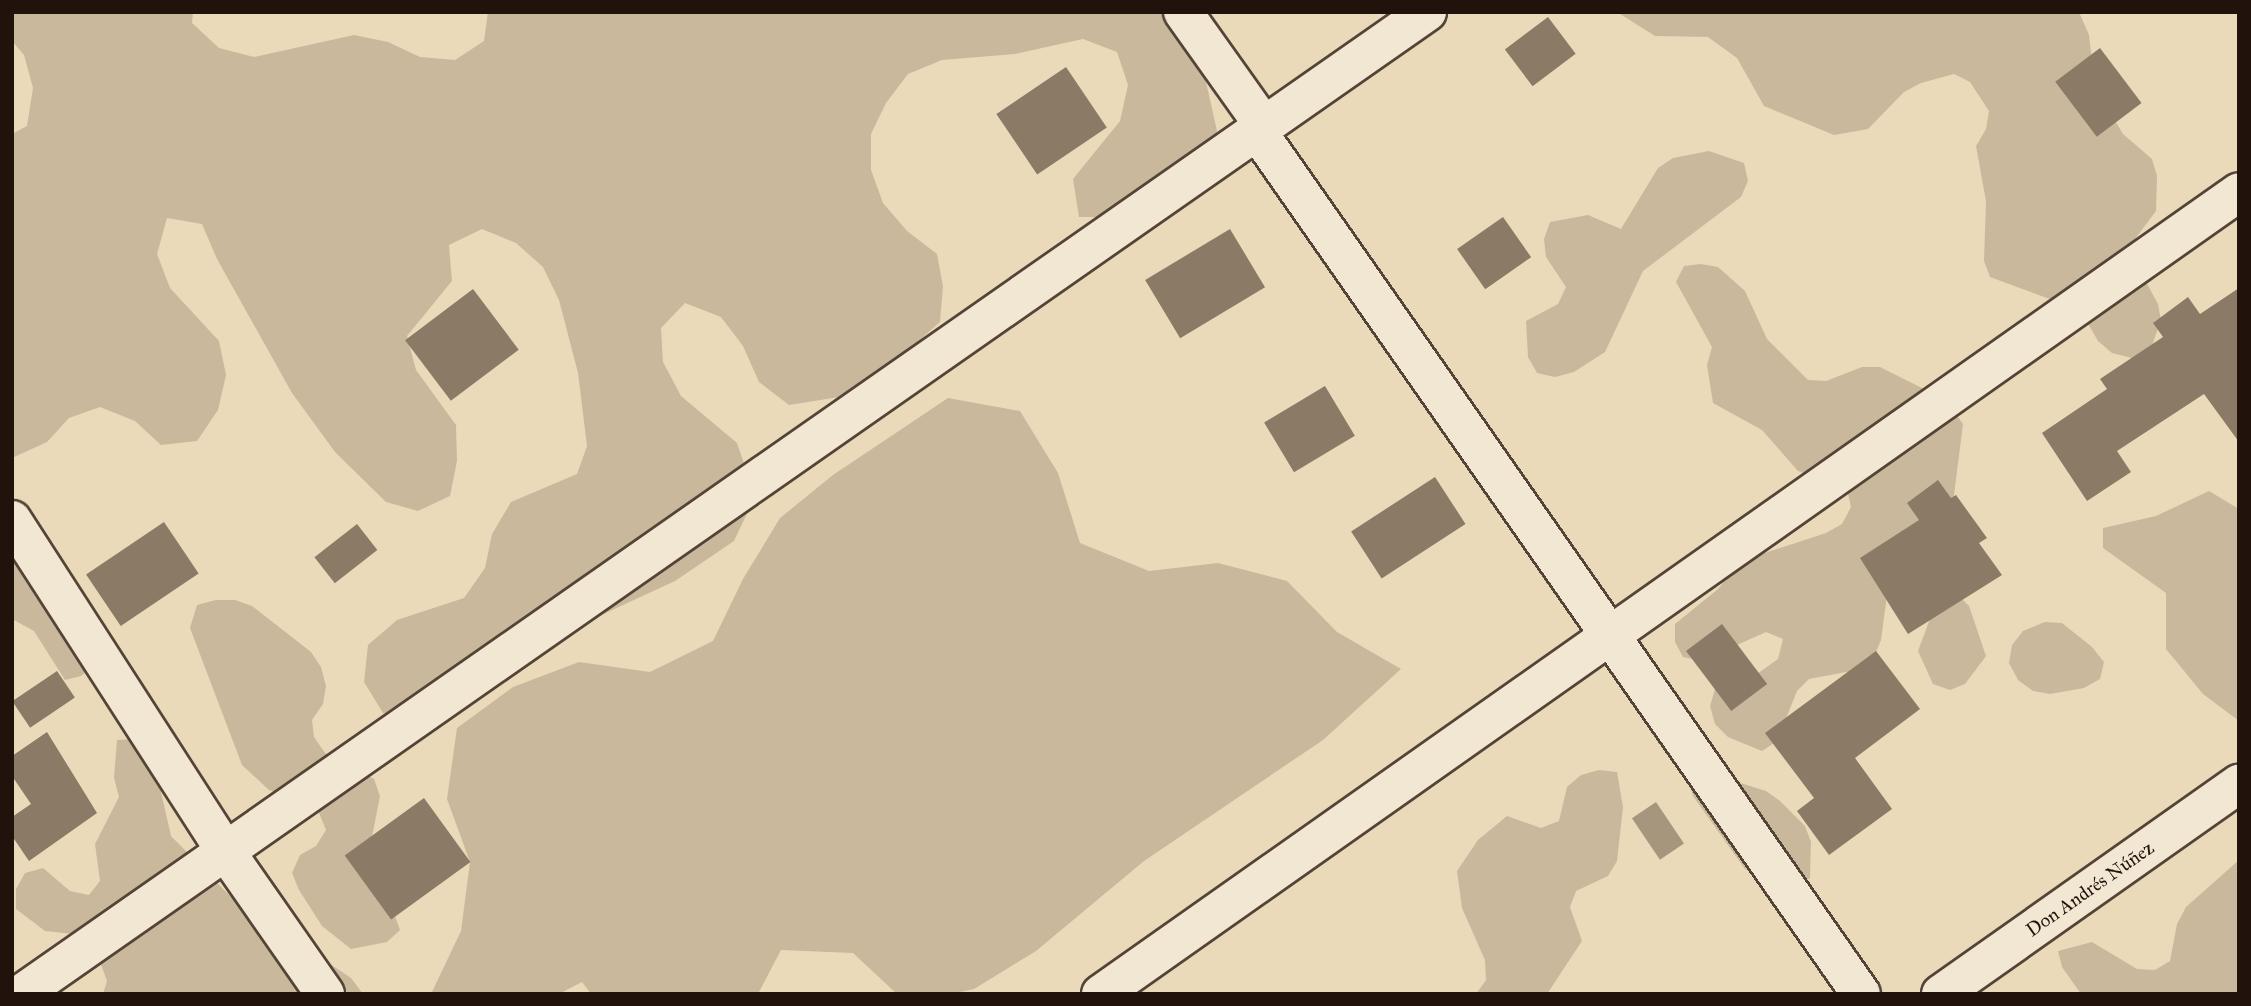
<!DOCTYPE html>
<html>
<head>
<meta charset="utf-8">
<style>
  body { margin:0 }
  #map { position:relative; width:2251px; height:1006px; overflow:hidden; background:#ebdab9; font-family:"IM FELL Great Primer",serif }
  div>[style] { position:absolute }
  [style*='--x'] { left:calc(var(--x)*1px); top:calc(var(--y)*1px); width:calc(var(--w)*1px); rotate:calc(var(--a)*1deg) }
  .green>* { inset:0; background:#c9b89c }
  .water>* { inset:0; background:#a7967e; transform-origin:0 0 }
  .building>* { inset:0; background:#8b7a66; transform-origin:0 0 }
  .roads { filter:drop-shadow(2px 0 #544437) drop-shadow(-2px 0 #544437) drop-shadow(0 2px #544437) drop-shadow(0 -2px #544437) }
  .minor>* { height:38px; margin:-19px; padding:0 19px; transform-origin:19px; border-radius:19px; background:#f2e7d2 }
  span { translate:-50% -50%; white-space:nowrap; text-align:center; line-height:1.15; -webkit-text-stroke:6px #f2e7d2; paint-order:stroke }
  .street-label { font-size:19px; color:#22120c }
  .frame { position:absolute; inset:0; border:14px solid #22120c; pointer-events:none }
</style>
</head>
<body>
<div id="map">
  <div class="green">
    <div style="clip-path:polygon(12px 12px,193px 12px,192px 23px,219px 48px,254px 57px,354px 35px,388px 42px,420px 57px,455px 60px,484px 41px,488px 12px,1184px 12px,1202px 64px,1217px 131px,1213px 169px,1117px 217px,1079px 217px,1073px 179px,1120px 121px,1128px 85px,1117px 52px,1083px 39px,1015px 54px,942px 60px,908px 74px,886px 103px,871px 134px,871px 170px,883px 203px,907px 231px,937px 254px,943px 286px,940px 322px,858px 394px,789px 405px,759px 382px,743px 346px,721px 317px,685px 303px,661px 328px,663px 362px,681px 396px,737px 443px,748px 475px,749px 509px,734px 541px,675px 581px,543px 642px,418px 711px,383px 713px,364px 682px,368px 645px,397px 620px,464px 598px,485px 568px,492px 534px,511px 502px,577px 474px,587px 446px,578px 373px,559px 300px,543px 267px,516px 243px,482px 229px,449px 245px,452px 281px,407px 336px,416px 370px,456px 425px,457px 461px,450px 496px,418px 511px,386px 502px,335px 452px,292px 393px,217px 259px,202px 224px,167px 218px,157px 254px,170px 288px,219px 341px,226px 375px,218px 410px,197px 441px,161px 445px,135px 421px,100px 407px,69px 418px,47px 442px,12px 458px,12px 134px,27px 126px,33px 88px,24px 55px,12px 41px)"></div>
    <div style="clip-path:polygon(1617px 12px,2079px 12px,2089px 35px,2093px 69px,2114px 119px,2123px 134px,2152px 159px,2157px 176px,2156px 211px,2135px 239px,2132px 256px,2158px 304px,2161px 320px,2149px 354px,2132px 358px,2112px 353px,2098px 341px,2080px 310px,1990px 277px,1984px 261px,1986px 201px,1976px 146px,1986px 129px,1989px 111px,1970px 82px,1954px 74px,1921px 83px,1904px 92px,1868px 129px,1834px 135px,1764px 106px,1737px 58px,1708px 37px,1655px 36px)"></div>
    <div style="clip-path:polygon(1709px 151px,1744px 163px,1748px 181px,1741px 197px,1643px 271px,1605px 352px,1574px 372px,1555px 377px,1537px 373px,1528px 357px,1526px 321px,1558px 304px,1566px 287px,1546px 257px,1544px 239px,1550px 222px,1588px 215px,1621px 229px,1658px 168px,1673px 158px)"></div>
    <div style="clip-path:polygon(1701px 264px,1718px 267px,1745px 291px,1767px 339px,1808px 380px,1826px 381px,1862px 367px,1880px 367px,1946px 400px,1963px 424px,1952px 511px,1888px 588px,1881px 640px,1874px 657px,1862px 669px,1809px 679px,1797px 691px,1777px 741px,1762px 751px,1728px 737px,1715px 724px,1710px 706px,1715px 689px,1750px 679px,1778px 659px,1783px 639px,1766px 632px,1701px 661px,1683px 657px,1675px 642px,1675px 624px,1718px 589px,1740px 561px,1826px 533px,1842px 524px,1851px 507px,1847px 490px,1798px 471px,1762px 430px,1713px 403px,1707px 365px,1712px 347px,1676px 282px,1684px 266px)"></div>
    <div style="clip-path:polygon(948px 398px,1020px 411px,1058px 473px,1080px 543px,1149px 571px,1218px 563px,1287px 581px,1337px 632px,1401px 669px,1323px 740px,1144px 861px,1036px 951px,974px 989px,951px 994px,897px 994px,853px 953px,781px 950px,758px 994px,591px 994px,582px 982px,559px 994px,431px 994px,461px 931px,470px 862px,447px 799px,457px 728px,513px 687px,579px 662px,650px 672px,713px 641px,743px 579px,780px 518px,833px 475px)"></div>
    <div style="clip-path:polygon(2209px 491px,2239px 509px,2239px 721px,2203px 694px,2166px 649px,2166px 593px,2103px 548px,2103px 528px,2156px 516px)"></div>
    <div style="clip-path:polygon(12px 544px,95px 664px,81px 676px,65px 680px,34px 631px,12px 619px)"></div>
    <div style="clip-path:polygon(1957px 594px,1969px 606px,1986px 656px,1965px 684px,1950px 690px,1933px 684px,1918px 651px,1931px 616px)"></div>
    <div style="clip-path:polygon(216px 600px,235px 600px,252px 606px,311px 652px,321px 667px,326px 686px,323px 704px,312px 720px,314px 737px,325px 753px,374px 779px,380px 796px,370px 847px,400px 930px,387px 942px,351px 949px,322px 926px,299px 890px,292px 873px,300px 855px,316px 846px,326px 830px,319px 813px,304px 802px,269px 790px,242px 765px,190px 628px,197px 605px)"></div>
    <div style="clip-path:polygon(2045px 622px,2062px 623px,2092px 647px,2104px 662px,2100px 679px,2084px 688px,2050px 694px,2033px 691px,2018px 680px,2009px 663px,2012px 645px,2023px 631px)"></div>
    <div style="clip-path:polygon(135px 739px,159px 783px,171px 836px,233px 899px,351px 978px,363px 994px,103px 994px,107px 981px,95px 948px,82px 935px,45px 931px,16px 909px,16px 889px,25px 873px,43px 868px,70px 891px,89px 895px,100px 881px,95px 844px,119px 797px,114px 778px,117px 740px)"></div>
    <div style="clip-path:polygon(1599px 770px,1617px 772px,1623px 807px,1617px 861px,1608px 876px,1576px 891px,1570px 907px,1582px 941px,1547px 994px,1476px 994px,1486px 980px,1485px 960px,1462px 908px,1457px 871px,1478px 840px,1507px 816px,1541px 828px,1559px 821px,1567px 787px,1581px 775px)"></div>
    <div style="clip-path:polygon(1688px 778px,1731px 780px,1766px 791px,1780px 801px,1805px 826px,1811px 842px,1810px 878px,1795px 887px,1745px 869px,1693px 796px)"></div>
    <div style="clip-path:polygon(2239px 860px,2239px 994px,2081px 994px,2062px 967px,2058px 951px,2092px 942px,2137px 969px,2155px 970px,2170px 961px,2177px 924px,2186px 907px)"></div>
  </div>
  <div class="water">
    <div style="left:1656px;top:802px;width:50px;height:29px;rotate:56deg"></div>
  </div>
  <div class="building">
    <div style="left:1548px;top:17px;width:46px;height:54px;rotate:53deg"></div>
    <div style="left:2100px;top:48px;width:69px;height:56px;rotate:53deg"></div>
    <div style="left:1066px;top:67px;width:73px;height:84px;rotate:56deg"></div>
    <div style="left:1503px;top:217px;width:49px;height:56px;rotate:55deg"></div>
    <div style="left:1230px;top:229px;width:68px;height:99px;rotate:59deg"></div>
    <div style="clip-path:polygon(2239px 288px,2239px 442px,2204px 394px,2117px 451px,2131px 472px,2087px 501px,2042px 433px,2107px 389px,2100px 379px,2163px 337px,2153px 323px,2188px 297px,2200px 314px)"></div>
    <div style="left:473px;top:289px;width:76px;height:85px;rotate:53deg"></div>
    <div style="left:1325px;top:386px;width:58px;height:71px;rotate:59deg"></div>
    <div style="left:1435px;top:477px;width:56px;height:100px;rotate:57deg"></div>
    <div style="clip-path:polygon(1938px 480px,1951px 498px,1956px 495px,1987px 538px,1979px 543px,2002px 575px,1908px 634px,1860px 558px,1919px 520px,1907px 503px)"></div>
    <div style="left:164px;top:522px;width:62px;height:94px;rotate:56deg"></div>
    <div style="left:357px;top:524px;width:33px;height:54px;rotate:52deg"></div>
    <div style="left:1722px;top:624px;width:75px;height:45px;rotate:53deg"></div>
    <div style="clip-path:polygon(1876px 651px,1920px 709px,1855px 758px,1892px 809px,1829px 855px,1797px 811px,1814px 798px,1765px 733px)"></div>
    <div style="left:57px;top:671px;width:32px;height:54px;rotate:56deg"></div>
    <div style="clip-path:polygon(47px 732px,97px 813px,29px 861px,12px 836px,12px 817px,31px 804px,12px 776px,12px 756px)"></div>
    <div style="left:424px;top:798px;width:79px;height:98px;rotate:54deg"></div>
  </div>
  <div class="roads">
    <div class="minor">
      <div style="--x:1183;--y:12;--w:140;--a:54.6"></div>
      <div style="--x:1257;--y:131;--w:1053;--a:55.01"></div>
      <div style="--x:12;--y:520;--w:395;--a:57.2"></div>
      <div style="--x:226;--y:852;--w:173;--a:55.1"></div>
      <div style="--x:21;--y:994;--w:1715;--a:-34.93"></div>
      <div style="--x:1101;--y:994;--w:1392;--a:-35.17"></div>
      <div style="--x:1941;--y:994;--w:365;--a:-35.2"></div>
    </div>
  </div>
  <div class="street-label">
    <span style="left:2090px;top:889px;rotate:-35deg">Don Andrés Núñez</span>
  </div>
  <div class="frame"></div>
</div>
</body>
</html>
